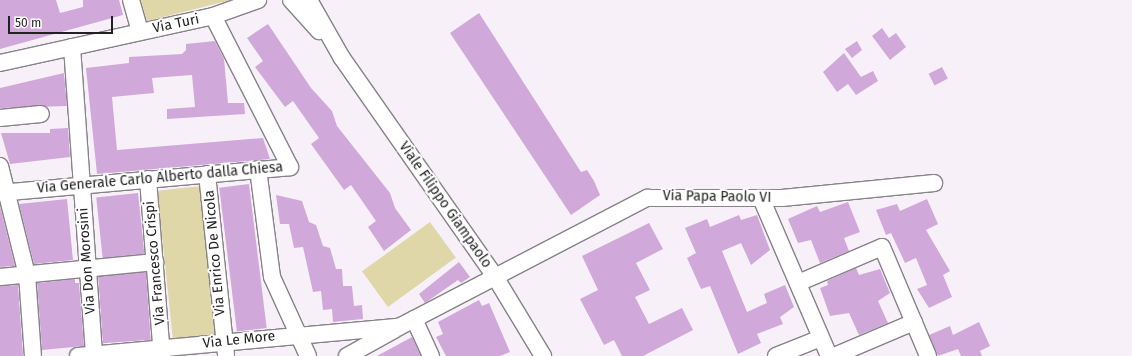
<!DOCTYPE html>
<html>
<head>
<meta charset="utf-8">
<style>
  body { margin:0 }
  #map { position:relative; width:1132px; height:356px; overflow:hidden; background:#f7f0f8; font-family:"Fira Sans",sans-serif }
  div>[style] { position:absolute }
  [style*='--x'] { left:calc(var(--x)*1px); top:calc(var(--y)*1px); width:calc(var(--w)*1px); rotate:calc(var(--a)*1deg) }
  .green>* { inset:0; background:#dfd7a7; transform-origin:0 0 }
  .building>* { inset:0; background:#d0a9da; transform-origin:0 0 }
  .roads { filter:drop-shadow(1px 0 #878188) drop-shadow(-1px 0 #878188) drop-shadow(0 1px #878188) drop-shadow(0 -1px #878188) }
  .minor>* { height:16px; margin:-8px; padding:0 8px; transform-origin:8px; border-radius:8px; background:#fff }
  span { translate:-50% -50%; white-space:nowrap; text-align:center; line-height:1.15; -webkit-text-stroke:4px #fff; paint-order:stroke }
  .street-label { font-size:14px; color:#222023 }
  .scale { position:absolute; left:8px; top:16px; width:105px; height:18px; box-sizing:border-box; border:2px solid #222023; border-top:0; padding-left:5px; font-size:12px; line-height:14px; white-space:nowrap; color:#222023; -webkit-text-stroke:3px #fff; paint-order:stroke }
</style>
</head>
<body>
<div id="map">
  <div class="green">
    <div style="clip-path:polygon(141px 0,231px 0,147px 21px)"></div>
    <div style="left:202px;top:186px;width:149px;height:45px;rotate:84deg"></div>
    <div style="left:430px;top:222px;width:44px;height:84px;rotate:54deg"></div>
  </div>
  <div class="building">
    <div style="clip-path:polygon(0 0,56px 0,60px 13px,83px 7px,83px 0,119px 0,123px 15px,0 49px)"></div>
    <div style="clip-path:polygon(479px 13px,581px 172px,587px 170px,594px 181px,600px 195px,571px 215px,450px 33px)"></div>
    <div style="clip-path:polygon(268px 24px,311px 88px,332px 111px,337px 126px,390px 193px,395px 208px,411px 230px,384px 251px,368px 227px,376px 221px,351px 185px,344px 190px,311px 144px,319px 138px,293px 101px,285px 107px,255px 67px,263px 61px,247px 38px)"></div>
    <div style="clip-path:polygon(882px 28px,889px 38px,896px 33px,906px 47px,890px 60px,872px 36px)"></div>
    <div style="clip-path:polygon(215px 41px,224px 59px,228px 103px,244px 103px,245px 114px,167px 119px,167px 109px,195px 107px,192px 75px,152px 78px,154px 93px,112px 97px,117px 150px,263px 138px,270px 159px,97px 174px,86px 68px,129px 63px,129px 57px,182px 54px,186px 50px,186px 44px)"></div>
    <div style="clip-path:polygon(857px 41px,862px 50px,852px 58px,845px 49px)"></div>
    <div style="clip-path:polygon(844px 53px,861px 77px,873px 71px,878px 81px,856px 95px,848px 84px,837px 92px,823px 72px)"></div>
    <div style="left:942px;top:67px;width:13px;height:15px;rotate:63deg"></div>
    <div style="clip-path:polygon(64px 73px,67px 106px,0 108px,0 88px)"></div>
    <div style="clip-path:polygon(68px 128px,70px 157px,10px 164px,1px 133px,50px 133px,50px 129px)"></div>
    <div style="left:249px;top:184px;width:145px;height:30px;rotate:83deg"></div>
    <div style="left:138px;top:193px;width:61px;height:42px;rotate:84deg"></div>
    <div style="clip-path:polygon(276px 195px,302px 201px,309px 222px,316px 225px,323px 246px,330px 248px,336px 269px,342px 269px,343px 286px,352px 286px,354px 306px,362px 305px,363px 319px,333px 322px,332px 309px,323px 310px,321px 291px,313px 292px,303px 247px,294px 248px,289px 224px,280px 224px)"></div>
    <div style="clip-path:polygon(67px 199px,73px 260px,34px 264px,19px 204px)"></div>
    <div style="clip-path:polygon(927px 199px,938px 224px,926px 230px,950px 271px,943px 275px,952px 297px,929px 308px,917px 289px,927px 285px,916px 258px,905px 263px,891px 233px,886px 235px,876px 210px,897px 204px,900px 211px)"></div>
    <div style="clip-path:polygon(848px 202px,860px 232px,844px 238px,849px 251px,820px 263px,811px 240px,798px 243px,788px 219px,817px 206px,820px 212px)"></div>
    <div style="clip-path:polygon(0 206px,15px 266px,0 267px)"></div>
    <div style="clip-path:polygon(739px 215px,741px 220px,757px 215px,770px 250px,751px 265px,741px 243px,722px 251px,747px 312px,767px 303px,764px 294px,785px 285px,794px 307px,780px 317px,783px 324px,757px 334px,761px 343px,738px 354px,710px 286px,701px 289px,687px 258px,696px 253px,685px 228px,707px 219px,710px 227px)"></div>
    <div style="clip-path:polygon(649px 223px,663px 249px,636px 263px,650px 290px,635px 297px,649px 324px,682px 308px,693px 330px,643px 356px,622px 356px,614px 340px,604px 345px,580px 299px,598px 290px,582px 256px)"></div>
    <div style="clip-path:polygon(459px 262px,470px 277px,461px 283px,458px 280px,425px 303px,419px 294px)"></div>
    <div style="clip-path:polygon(856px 268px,859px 275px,880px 269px,890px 293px,878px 301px,888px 323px,859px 335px,849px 313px,830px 316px,820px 288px,828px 285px,827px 281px)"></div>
    <div style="left:146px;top:272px;width:68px;height:48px;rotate:86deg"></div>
    <div style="clip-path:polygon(75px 279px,75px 283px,79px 283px,84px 346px,42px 350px,37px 283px)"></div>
    <div style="clip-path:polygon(18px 285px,23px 356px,0 356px,0 286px)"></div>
    <div style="clip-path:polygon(479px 300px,482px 306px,489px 303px,510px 352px,500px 356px,446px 356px,436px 337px,443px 334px,438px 322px)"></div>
    <div style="clip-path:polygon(979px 322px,990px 346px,980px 351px,982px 356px,961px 356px,958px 349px,938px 356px,929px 335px,950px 326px,953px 335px)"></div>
    <div style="clip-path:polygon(412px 337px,421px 356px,377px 356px)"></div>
  </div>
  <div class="roads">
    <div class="minor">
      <div style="--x:131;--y:0;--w:33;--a:74"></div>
      <div style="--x:291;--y:0;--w:42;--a:47.9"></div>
      <div style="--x:309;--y:0;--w:67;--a:60.4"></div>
      <div style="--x:342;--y:58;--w:265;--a:55"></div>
      <div style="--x:494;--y:275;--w:95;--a:58.8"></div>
      <div style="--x:72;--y:47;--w:310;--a:85.9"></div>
      <div style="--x:0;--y:63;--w:218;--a:-12.4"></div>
      <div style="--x:213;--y:16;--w:48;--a:-19.6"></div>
      <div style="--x:0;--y:118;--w:41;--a:-5.6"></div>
      <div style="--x:0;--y:166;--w:112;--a:76.1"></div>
      <div style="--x:27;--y:275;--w:81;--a:85.8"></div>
      <div style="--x:258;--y:169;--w:109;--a:82.6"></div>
      <div style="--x:272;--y:277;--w:87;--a:65.5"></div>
      <div style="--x:207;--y:174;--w:183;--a:84"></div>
      <div style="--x:148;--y:179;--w:178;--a:85.5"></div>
      <div style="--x:0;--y:193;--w:291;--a:-5.1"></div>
      <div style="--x:290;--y:167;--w:169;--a:-117"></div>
      <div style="--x:761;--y:198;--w:172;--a:66.7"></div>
      <div style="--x:0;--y:277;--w:156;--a:-5.5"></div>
      <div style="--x:798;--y:283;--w:91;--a:-23.2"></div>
      <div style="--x:882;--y:247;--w:118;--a:67.1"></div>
      <div style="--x:414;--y:319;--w:41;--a:65.3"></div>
      <div style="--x:78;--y:356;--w:322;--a:-5.2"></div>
      <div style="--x:399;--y:327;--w:280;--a:-27.5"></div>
      <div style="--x:647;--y:198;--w:135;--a:0"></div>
      <div style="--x:782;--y:198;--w:153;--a:-5.6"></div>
      <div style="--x:347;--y:356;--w:54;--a:-29"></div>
      <div style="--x:776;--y:356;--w:48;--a:-21.8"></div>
      <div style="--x:834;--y:356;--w:87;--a:-23"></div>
    </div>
  </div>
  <div class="street-label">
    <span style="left:176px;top:24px;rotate:-12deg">Via Turi</span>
    <span style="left:160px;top:178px;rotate:-5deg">Via Generale Carlo Alberto dalla Chiesa</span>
    <span style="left:717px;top:197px;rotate:1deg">Via Papa Paolo VI</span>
    <span style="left:445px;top:205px;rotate:55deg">Viale Filippo Giampaolo</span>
    <span style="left:215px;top:253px;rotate:-95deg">Via Enrico De Nicola</span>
    <span style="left:87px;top:261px;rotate:-94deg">Via Don Morosini</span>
    <span style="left:155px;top:263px;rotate:-95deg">Via Francesco Crispi</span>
    <span style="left:239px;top:340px;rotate:-6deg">Via Le More</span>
  </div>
  <div class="scale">50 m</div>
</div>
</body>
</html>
